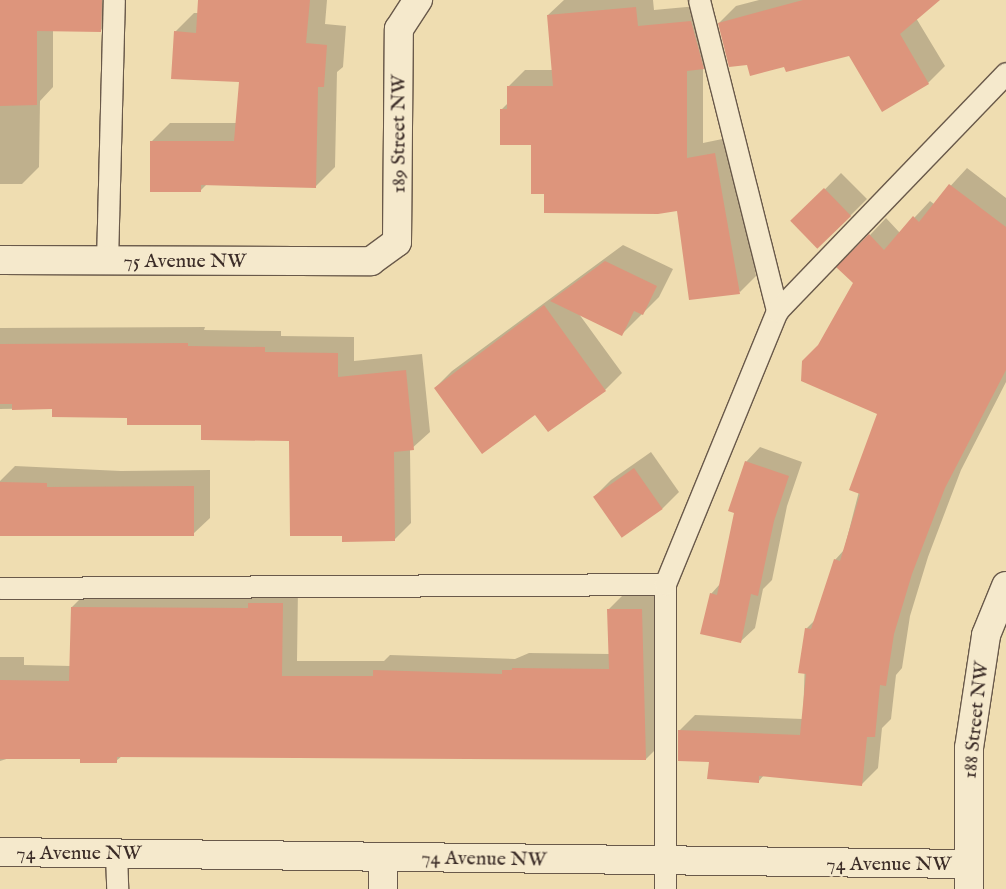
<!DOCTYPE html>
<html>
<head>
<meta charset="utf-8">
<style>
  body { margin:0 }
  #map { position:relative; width:1006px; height:889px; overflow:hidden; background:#efddb1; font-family:"IM FELL English",serif }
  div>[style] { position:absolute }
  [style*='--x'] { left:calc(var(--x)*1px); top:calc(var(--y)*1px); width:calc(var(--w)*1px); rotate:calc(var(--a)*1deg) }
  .shadow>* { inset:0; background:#0003 }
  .building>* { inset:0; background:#dd957c; transform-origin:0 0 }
  .roads { filter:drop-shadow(1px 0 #69594a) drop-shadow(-1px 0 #69594a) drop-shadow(0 1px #69594a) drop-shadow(0 -1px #69594a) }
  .lane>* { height:21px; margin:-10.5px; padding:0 10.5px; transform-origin:10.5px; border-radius:10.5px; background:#f5e9cc }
  .street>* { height:28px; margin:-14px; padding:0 14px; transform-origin:14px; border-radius:14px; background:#f5e9cc }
  .secondary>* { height:28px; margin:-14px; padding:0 14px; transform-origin:14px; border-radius:14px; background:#f5e9cc }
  span { translate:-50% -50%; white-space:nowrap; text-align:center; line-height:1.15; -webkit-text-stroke:5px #f5e9cc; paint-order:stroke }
  .street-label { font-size:20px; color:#3c2d28 }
</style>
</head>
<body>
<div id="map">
  <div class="shadow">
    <div style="clip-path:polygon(0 0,117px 0,117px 14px,100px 31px,53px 30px,53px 87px,40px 101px,39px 167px,22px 184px,0 184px)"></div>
    <div style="clip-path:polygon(200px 0,327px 0,325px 24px,346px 26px,343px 67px,337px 72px,335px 167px,316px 186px,207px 184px,201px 190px,151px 142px,170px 123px,237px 123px,240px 81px,175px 32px,194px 13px,199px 13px)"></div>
    <div style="clip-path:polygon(564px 0,653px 0,654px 10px,708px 5px,720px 52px,703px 68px,703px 143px,732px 137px,756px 276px,740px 292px,678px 209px,546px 193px,533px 144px,501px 110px,508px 103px,508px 87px,525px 70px,553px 70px,548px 15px)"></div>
    <div style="clip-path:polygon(759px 0,938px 0,916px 18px,945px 66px,928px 83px,883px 110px,849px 54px,785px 65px,748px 64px,719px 23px,736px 6px)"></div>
    <div style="clip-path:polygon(967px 168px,1006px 198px,1006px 382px,961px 470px,928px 557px,910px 616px,902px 668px,896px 675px,891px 719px,882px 728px,878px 768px,862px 784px,764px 775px,758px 782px,710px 761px,679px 731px,695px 715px,803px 719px,806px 629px,816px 619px,835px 560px,844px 550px,879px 413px,819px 346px,854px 283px,870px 235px,886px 218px,900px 233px,930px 201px,934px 204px)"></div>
    <div style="clip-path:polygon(841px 173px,867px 199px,835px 231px,793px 222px)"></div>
    <div style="clip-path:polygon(623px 245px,673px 269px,659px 297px,622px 334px,579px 314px,622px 373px,605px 390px,536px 413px,435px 388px,452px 371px)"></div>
    <div style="clip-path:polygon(205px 327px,204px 330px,281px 331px,281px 336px,354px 337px,354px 361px,422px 354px,430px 432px,410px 450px,411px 523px,394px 540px,343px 534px,291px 439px,203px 424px,54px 408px,0 409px,0 328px)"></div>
    <div style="clip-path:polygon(760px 447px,802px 462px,787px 506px,772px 580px,763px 589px,755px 628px,740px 642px,711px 594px,720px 584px,746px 462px)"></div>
    <div style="clip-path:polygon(651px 452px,679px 492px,663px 508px,622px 536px,594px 497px,611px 480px)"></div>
    <div style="clip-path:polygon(15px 466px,121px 471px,210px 470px,210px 518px,193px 534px,0 535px,0 481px)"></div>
    <div style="clip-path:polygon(298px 588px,297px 661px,384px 661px,390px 655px,515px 659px,529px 653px,610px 654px,608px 610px,624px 594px,657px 594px,661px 744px,646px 759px,122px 756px,116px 761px,81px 757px,13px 757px,0 761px,0 657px,24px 657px,24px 665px,71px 666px,72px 607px,88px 591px)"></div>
  </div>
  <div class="building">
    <div style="clip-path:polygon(0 0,102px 0,101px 32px,37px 31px,37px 105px,0 106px)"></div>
    <div style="clip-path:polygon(198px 0,310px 0,306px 43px,327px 45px,324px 87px,318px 87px,316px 188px,201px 185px,201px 192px,150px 192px,150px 141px,234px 141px,239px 82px,171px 79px,174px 31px,196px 33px)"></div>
    <div style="clip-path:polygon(803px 0,940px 0,900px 34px,929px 84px,882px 112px,849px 56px,786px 72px,784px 67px,750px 76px,747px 65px,729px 67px,718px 23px)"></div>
    <div style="clip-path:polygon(636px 7px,638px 26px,691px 21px,704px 69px,687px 71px,687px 158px,715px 153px,740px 294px,689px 300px,677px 211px,658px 214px,544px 213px,544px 194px,531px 194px,531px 145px,500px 145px,500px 109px,507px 109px,507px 86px,553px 86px,547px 15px)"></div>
    <div style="clip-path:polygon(949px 184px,1006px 227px,1006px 370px,945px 488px,912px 574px,894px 634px,886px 686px,880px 685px,875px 737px,867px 737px,862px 786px,759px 776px,759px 783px,707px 779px,709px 762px,678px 761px,678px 730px,800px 735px,806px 674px,798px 673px,805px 628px,811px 629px,834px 559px,840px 561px,860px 494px,849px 490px,877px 414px,801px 381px,802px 361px,818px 345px,853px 283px,836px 267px,869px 234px,884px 250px,913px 216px,919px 222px)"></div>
    <div style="left:824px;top:188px;width:39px;height:47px;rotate:46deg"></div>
    <div style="clip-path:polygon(605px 261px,657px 286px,643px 315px,634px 311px,622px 336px,550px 301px)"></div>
    <div style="clip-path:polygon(544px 305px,606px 391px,548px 432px,535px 415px,482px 454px,434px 388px)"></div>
    <div style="clip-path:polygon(188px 343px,188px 346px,265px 347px,265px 352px,338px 353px,338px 377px,406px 370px,414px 450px,394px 452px,395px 541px,342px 542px,342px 536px,290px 536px,289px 441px,201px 440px,201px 425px,127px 425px,127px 418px,52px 417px,52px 409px,12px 410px,12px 404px,0 404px,0 344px)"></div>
    <div style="clip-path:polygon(745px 461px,789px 476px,774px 521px,758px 596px,751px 594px,741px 643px,700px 634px,710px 593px,717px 595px,734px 513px,728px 511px)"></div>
    <div style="left:634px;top:468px;width:50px;height:50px;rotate:55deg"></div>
    <div style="clip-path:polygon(0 482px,47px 483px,47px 487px,194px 486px,194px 536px,0 536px)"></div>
    <div style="clip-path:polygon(248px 603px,283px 603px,282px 676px,373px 676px,373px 670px,502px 674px,502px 670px,512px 670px,512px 668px,609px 669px,607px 609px,642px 609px,646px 760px,117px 757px,117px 763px,80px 763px,80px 759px,0 759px,0 680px,69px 681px,71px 607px,248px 608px)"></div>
  </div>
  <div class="roads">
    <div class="lane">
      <div style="--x:699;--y:0;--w:321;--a:75.9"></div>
      <div style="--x:107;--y:261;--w:261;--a:-88.5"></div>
      <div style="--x:0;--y:588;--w:665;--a:-0.34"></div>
      <div style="--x:116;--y:853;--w:36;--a:88"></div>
      <div style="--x:665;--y:889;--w:305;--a:-90"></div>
      <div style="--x:665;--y:584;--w:295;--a:-67.7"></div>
      <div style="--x:777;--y:311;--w:330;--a:-46.1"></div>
    </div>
    <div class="street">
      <div style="--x:0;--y:260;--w:371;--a:0.2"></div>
      <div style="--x:371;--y:261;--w:32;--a:-36"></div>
      <div style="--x:397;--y:242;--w:213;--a:-89.5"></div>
      <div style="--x:399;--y:29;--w:35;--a:-57"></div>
      <div style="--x:0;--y:852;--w:969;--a:0.71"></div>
      <div style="--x:383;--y:857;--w:32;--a:90"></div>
    </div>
    <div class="secondary">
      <div style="--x:969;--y:889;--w:141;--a:-90"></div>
      <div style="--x:969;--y:748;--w:114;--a:-81.4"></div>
      <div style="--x:986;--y:635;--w:53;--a:-67.8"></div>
    </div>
  </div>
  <div class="street-label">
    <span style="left:399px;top:134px;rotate:-90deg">189 Street NW</span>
    <span style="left:185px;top:261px">75 Avenue NW</span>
    <span style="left:976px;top:720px;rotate:-84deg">188 Street NW</span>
    <span style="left:79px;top:853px">74 Avenue NW</span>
    <span style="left:484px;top:859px;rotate:1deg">74 Avenue NW</span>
    <span style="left:889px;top:864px">74 Avenue NW</span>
  </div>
</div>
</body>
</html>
